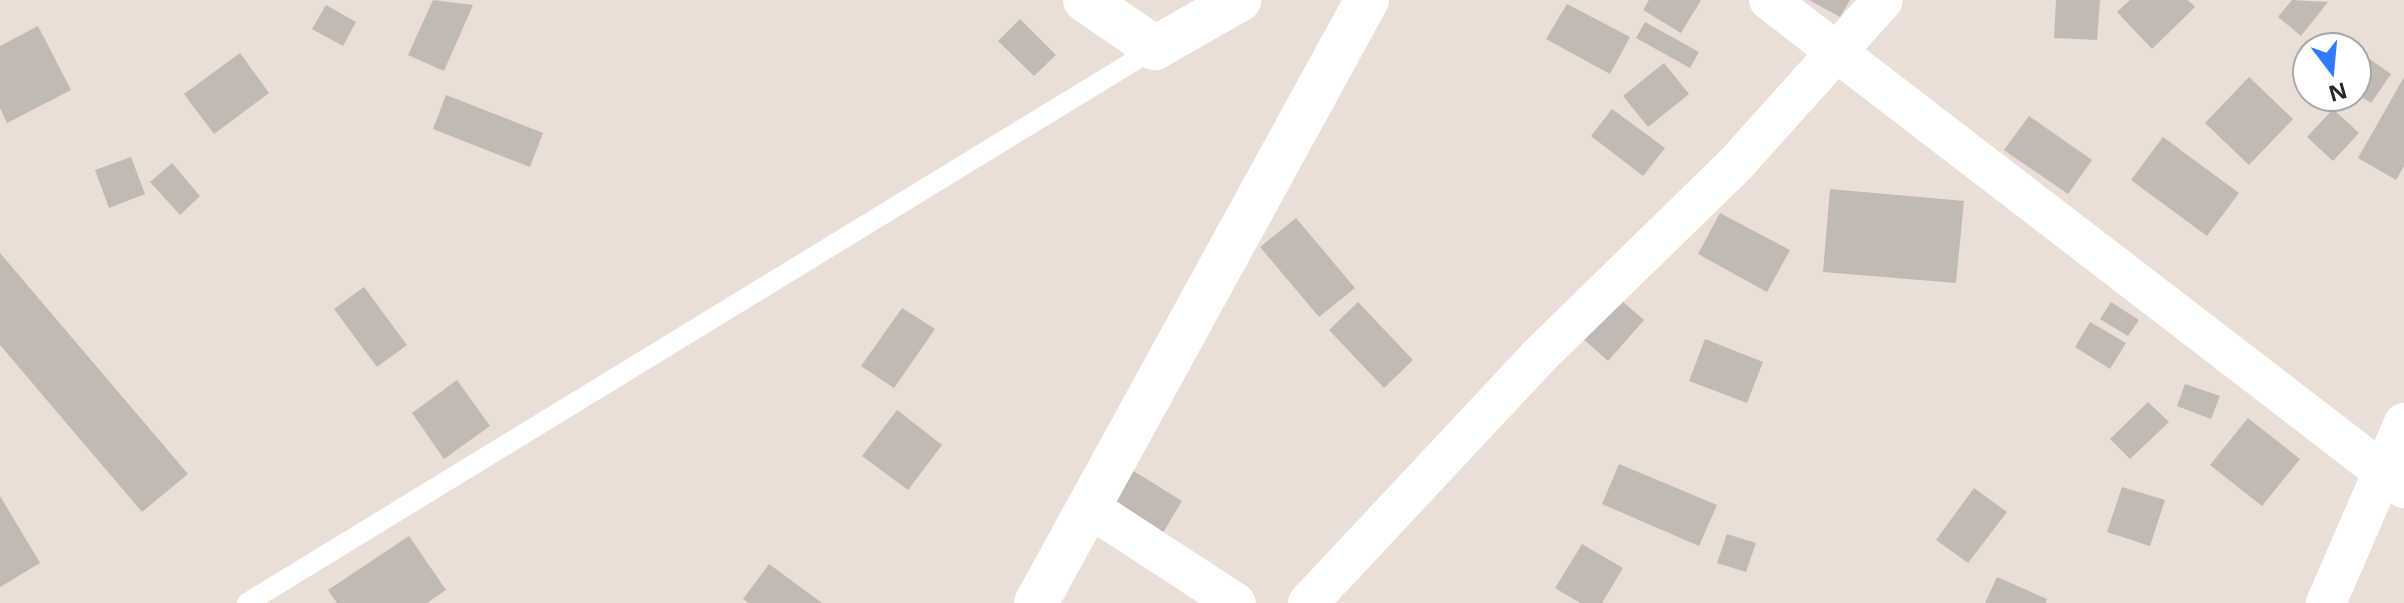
<!DOCTYPE html>
<html>
<head>
<meta charset="utf-8">
<style>
  body { margin:0 }
  #map { position:relative; width:2404px; height:603px; overflow:hidden; background:#ebded6; font-family:"Noto Sans",sans-serif }
  div>[style] { position:absolute }
  .building>* { inset:0; background:#c1bab2 }
  .service>* { height:20px; margin:-10px; padding:0 10px; transform-origin:10px; border-radius:10px; background:#fff }
  .minor>* { height:40px; margin:-20px; padding:0 20px; transform-origin:20px; border-radius:20px; background:#fff }
  .secondary>* { height:44px; margin:-22px; padding:0 22px; transform-origin:22px; border-radius:22px; background:#fff }
  span { translate:-50% -50%; white-space:nowrap; text-align:center; line-height:1.15; -webkit-text-stroke:6px #fff; paint-order:stroke }
  .north { position:absolute; left:2292px; top:32px; width:80px; height:80px; box-sizing:border-box; background:#fff; border:2px solid #a8a8a8; border-radius:50%; rotate:164deg; font-size:22px; font-weight:700; line-height:32px; text-align:center; color:#262626 }
  .north::after { content:''; display:block; margin:auto; width:28px; height:36px; background:#2f7aff; clip-path:polygon(50% 0,100% 100%,50% 72%,0 100%) }
</style>
</head>
<body>
<div id="map">
  <div class="building">
    <div style="clip-path:polygon(433px 0,473px 5px,444px 71px,408px 55px)"></div>
    <div style="clip-path:polygon(1649px 0,1701px 0,1681px 33px,1643px 10px)"></div>
    <div style="clip-path:polygon(1809px 0,1850px 0,1840px 17px)"></div>
    <div style="clip-path:polygon(2056px 0,2100px 0,2097px 40px,2054px 38px)"></div>
    <div style="clip-path:polygon(2130px 0,2188px 0,2195px 7px,2152px 49px,2117px 12px)"></div>
    <div style="clip-path:polygon(2292px 0,2328px 2px,2301px 36px,2278px 17px)"></div>
    <div style="clip-path:polygon(1567px 4px,1630px 37px,1610px 74px,1546px 39px)"></div>
    <div style="clip-path:polygon(326px 5px,356px 22px,343px 46px,312px 29px)"></div>
    <div style="clip-path:polygon(1020px 19px,1056px 55px,1034px 76px,998px 41px)"></div>
    <div style="clip-path:polygon(1645px 22px,1699px 52px,1690px 68px,1636px 38px)"></div>
    <div style="clip-path:polygon(38px 26px,71px 90px,7px 123px,0 108px,0 46px)"></div>
    <div style="clip-path:polygon(240px 53px,269px 93px,214px 134px,184px 94px)"></div>
    <div style="clip-path:polygon(2365px 56px,2391px 74px,2371px 103px,2356px 93px,2356px 69px)"></div>
    <div style="clip-path:polygon(1664px 63px,1689px 94px,1648px 127px,1623px 96px)"></div>
    <div style="clip-path:polygon(2249px 77px,2293px 119px,2249px 165px,2205px 123px)"></div>
    <div style="clip-path:polygon(2404px 77px,2404px 166px,2396px 180px,2358px 158px)"></div>
    <div style="clip-path:polygon(446px 95px,543px 133px,530px 167px,433px 129px)"></div>
    <div style="clip-path:polygon(1612px 109px,1665px 148px,1643px 176px,1591px 136px)"></div>
    <div style="clip-path:polygon(2333px 109px,2359px 133px,2333px 161px,2307px 137px)"></div>
    <div style="clip-path:polygon(2029px 116px,2092px 160px,2068px 194px,2004px 150px)"></div>
    <div style="clip-path:polygon(2163px 137px,2239px 193px,2207px 236px,2131px 180px)"></div>
    <div style="clip-path:polygon(131px 157px,145px 194px,109px 208px,95px 170px)"></div>
    <div style="clip-path:polygon(172px 163px,200px 196px,180px 215px,150px 182px)"></div>
    <div style="clip-path:polygon(1830px 189px,1964px 201px,1956px 283px,1823px 272px)"></div>
    <div style="clip-path:polygon(1720px 213px,1790px 250px,1767px 292px,1698px 254px)"></div>
    <div style="clip-path:polygon(1296px 218px,1355px 288px,1319px 317px,1260px 247px)"></div>
    <div style="clip-path:polygon(0 253px,188px 474px,142px 512px,0 345px)"></div>
    <div style="clip-path:polygon(364px 287px,407px 345px,377px 367px,334px 309px)"></div>
    <div style="clip-path:polygon(1615px 295px,1644px 320px,1608px 361px,1579px 335px)"></div>
    <div style="clip-path:polygon(1358px 302px,1413px 360px,1384px 388px,1329px 330px)"></div>
    <div style="clip-path:polygon(2111px 302px,2139px 320px,2128px 336px,2100px 319px)"></div>
    <div style="clip-path:polygon(902px 308px,935px 329px,894px 388px,861px 366px)"></div>
    <div style="clip-path:polygon(2090px 322px,2126px 343px,2110px 369px,2075px 347px)"></div>
    <div style="clip-path:polygon(1705px 339px,1763px 362px,1747px 403px,1689px 381px)"></div>
    <div style="clip-path:polygon(457px 380px,490px 426px,444px 459px,412px 413px)"></div>
    <div style="clip-path:polygon(2185px 384px,2220px 396px,2211px 419px,2177px 406px)"></div>
    <div style="clip-path:polygon(2148px 402px,2169px 422px,2130px 459px,2110px 439px)"></div>
    <div style="clip-path:polygon(897px 410px,942px 445px,908px 490px,862px 456px)"></div>
    <div style="clip-path:polygon(2248px 418px,2300px 459px,2262px 506px,2210px 465px)"></div>
    <div style="clip-path:polygon(1619px 464px,1717px 505px,1699px 546px,1602px 504px)"></div>
    <div style="clip-path:polygon(1132px 470px,1182px 501px,1161px 536px,1110px 507px)"></div>
    <div style="clip-path:polygon(2122px 487px,2165px 500px,2150px 546px,2107px 532px)"></div>
    <div style="clip-path:polygon(1974px 488px,2007px 512px,1968px 563px,1936px 540px)"></div>
    <div style="clip-path:polygon(0 496px,40px 563px,0 587px)"></div>
    <div style="clip-path:polygon(1727px 534px,1756px 543px,1746px 572px,1717px 563px)"></div>
    <div style="clip-path:polygon(409px 536px,446px 590px,427px 603px,337px 603px,328px 590px)"></div>
    <div style="clip-path:polygon(1582px 544px,1623px 568px,1602px 603px,1580px 603px,1555px 588px)"></div>
    <div style="clip-path:polygon(769px 564px,822px 603px,749px 603px,743px 599px)"></div>
    <div style="clip-path:polygon(1997px 577px,2047px 599px,2046px 603px,1985px 603px)"></div>
  </div>
  <div class="service">
    <div style="left:247px;top:603px;width:1064px;rotate:-31.43deg"></div>
  </div>
  <div class="minor">
    <div style="left:1769px;top:0;width:801px;rotate:37.54deg"></div>
    <div style="left:1090px;top:508px;width:174px;rotate:33.1deg"></div>
    <div style="left:1308px;top:603px;width:337px;rotate:-46.9deg"></div>
    <div style="left:1538px;top:357px;width:274px;rotate:-44.3deg"></div>
    <div style="left:1734px;top:166px;width:223px;rotate:-48.1deg"></div>
    <div style="left:2326px;top:603px;width:196px;rotate:-66.6deg"></div>
  </div>
  <div class="secondary">
    <div style="left:1085px;top:0;width:85px;rotate:34.4deg"></div>
    <div style="left:1155px;top:48px;width:97px;rotate:-29.7deg"></div>
    <div style="left:1036px;top:603px;width:688px;rotate:-61.24deg"></div>
  </div>
  <div class="north">N</div>
</div>
</body>
</html>
